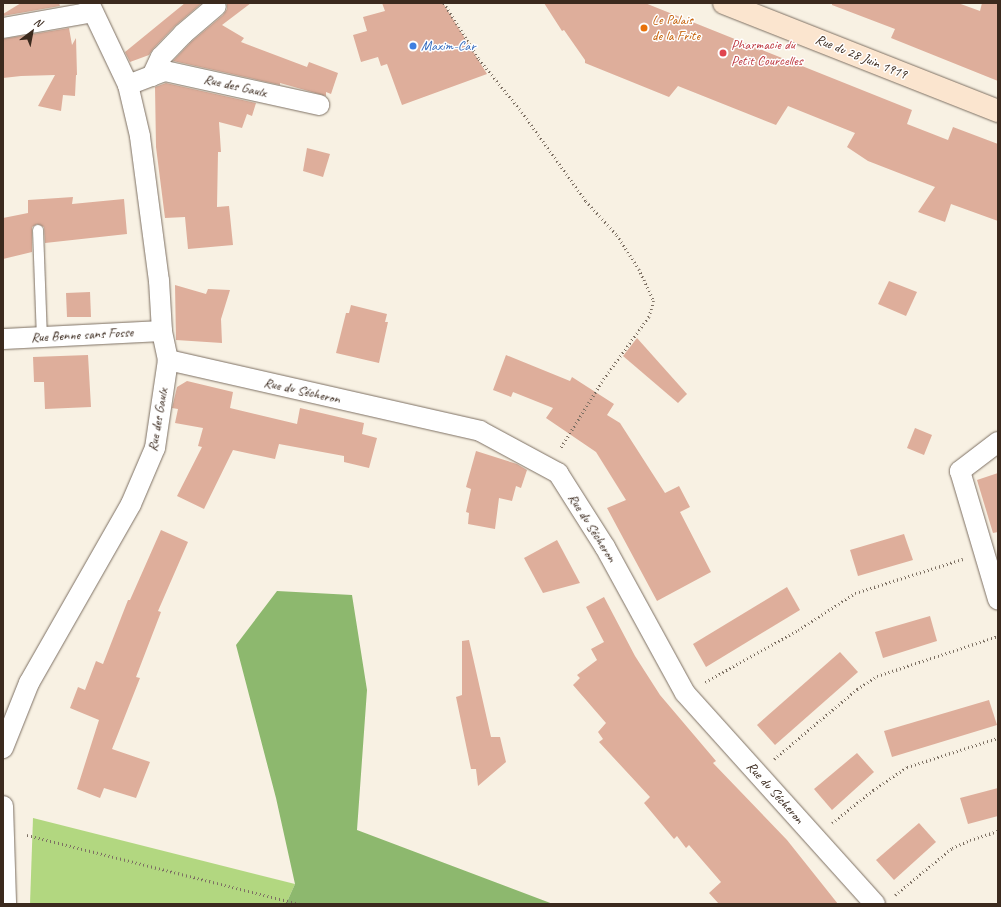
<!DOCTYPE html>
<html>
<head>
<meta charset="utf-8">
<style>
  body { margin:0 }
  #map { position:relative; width:1001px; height:907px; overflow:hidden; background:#f8f1e3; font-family:Caveat,sans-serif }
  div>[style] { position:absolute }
  .green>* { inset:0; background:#b2d780 }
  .forest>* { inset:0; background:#8db86e }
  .building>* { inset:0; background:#deae9b }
  .path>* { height:2.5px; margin-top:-1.25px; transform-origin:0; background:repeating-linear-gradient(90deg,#7d7063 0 1px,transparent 0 4px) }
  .roads { filter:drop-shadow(0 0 1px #7d7063) drop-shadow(0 0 1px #7d7063) }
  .service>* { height:10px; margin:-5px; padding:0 5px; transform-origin:5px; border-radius:5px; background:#fff }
  .minor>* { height:20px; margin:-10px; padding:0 10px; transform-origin:10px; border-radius:10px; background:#fff }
  .secondary>* { height:22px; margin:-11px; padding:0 11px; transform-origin:11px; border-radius:11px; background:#fbe5cf }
  .dots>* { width:11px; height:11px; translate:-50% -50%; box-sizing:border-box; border:2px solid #fff; border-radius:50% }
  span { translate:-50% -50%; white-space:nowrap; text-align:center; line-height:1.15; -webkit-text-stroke:3px #fff; paint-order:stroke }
  .food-label { font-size:14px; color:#c56008 }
  .left { translate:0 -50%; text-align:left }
  .health-label { font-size:14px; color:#be3a42 }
  .shop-label { font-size:14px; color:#366cbe }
  .street-label { font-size:14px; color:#3b2a1e }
  .frame { position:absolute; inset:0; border:4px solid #3b2a1e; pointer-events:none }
  .north { position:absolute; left:12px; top:12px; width:40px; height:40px; -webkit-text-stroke:3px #fff; paint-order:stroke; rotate:32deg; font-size:11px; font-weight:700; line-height:16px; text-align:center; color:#3b2a1e }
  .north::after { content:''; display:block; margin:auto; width:14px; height:18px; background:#3b2a1e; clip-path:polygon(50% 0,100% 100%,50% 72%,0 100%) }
</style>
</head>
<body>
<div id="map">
  <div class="green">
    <div style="clip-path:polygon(33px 818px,295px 884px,286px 904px,30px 904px)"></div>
  </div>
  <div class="forest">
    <div style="clip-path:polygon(277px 591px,352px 595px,367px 690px,357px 830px,553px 904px,286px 904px,295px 884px,276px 798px,236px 645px)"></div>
  </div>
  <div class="building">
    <div style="clip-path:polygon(21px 3px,59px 3px,60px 6px,3px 16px,3px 14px)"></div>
    <div style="clip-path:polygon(185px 3px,202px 3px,175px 26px,153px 49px,149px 55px,130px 62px,125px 52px)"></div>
    <div style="clip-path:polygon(227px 3px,251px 3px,222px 25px,244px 38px,241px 42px,307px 67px,309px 62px,338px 73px,331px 94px,326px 92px,326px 96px,280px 83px,280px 85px,173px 61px,191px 42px,223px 15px,227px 9px)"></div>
    <div style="clip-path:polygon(382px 3px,443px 3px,487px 74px,402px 105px,387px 64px,381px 66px,378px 57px,361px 62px,353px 35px,367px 31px,363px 17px,385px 11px)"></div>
    <div style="clip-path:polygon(544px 3px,645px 3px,912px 110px,907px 124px,948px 140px,953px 127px,998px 144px,998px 221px,951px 204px,945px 222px,918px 212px,935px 187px,868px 161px,847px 147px,855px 133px,788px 106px,776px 125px,678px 86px,669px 97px,585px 63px,585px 60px,564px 30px,562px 31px)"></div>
    <div style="clip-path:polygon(832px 3px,958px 3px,980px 11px,982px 3px,998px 3px,998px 81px,891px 38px,895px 29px,832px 5px)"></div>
    <div style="clip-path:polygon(69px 28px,72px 45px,76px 38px,77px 75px,76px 75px,75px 96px,63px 95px,61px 111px,38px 106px,55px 75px,21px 76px,3px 78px,3px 39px)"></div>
    <div style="clip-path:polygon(166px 83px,256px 103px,252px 116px,247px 114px,242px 128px,219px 122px,221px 152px,218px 152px,217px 207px,229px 206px,233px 245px,188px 249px,185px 217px,165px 218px,156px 147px,155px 87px)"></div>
    <div style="clip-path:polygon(307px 148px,330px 154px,323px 177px,303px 171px)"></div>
    <div style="clip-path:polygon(73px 197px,72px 204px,124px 199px,127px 234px,45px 243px,44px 227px,37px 224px,32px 227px,32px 252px,3px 259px,3px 218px,28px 213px,28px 200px)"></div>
    <div style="clip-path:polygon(889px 281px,917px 292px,906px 316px,878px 304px)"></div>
    <div style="clip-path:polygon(175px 285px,206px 294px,208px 289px,230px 290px,221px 319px,222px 343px,176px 340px)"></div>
    <div style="clip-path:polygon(90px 292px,91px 317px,67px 317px,66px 293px)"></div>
    <div style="clip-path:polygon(351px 305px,387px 314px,385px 322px,388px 322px,379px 363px,336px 353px,346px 313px,349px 313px)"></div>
    <div style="clip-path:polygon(637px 338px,687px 394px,678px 403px,623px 356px)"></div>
    <div style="clip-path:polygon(88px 355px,91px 407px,45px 409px,44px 382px,34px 382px,33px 357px)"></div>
    <div style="clip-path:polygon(506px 355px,570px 381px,572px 377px,614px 404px,607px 415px,620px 423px,665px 493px,679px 486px,690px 507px,680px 512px,711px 572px,657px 601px,607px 508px,626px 500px,596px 452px,546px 418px,553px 408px,513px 392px,511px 397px,493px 390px)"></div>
    <div style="clip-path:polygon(187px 381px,233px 392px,230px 408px,297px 424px,300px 408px,364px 423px,362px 434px,377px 438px,369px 468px,344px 462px,344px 456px,279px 444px,275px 459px,233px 450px,204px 509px,177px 496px,202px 447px,198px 446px,203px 428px,175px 423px,178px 409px,172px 408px,177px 387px)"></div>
    <div style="clip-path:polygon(915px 428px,932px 435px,924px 455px,907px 448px)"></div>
    <div style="clip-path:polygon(476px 451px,517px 464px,527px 470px,521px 488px,516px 486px,512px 501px,499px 498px,495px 529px,468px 524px,469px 513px,466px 512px,471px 489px,466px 487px)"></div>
    <div style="clip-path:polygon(998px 473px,998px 532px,993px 533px,977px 480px)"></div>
    <div style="clip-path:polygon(161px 530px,188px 542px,158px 611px,161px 612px,136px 677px,140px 678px,112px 749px,150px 762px,136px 798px,104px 788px,100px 798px,77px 789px,99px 720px,70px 708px,78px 687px,85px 690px,96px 661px,103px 664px,128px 600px,130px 600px)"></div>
    <div style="clip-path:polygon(904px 534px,913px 560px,858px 576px,850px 550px)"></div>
    <div style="clip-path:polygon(557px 540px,580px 583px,543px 593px,524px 558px)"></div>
    <div style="clip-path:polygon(787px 587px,800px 610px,706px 667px,693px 644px)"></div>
    <div style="clip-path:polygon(604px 597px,635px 656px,660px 695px,716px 761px,713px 763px,787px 840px,838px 904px,719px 904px,709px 893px,721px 882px,689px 845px,686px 848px,677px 836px,674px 839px,644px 803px,650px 797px,599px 742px,603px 739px,598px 732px,606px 723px,573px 685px,580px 678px,577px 675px,597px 660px,591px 649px,604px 642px,586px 607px)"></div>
    <div style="clip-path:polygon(930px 616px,937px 641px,883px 658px,875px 632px)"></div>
    <div style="clip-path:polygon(469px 640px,491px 737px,500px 737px,506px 762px,478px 786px,476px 769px,471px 769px,456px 697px,462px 695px,462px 641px)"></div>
    <div style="clip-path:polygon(840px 652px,858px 672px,775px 745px,757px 725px)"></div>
    <div style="clip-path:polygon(989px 700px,997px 725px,892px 757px,884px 731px)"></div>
    <div style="clip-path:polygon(857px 753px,874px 772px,832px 810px,814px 789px)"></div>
    <div style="clip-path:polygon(998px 788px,998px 816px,968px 824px,960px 798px)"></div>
    <div style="clip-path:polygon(919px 823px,936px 842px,894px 880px,876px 860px)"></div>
  </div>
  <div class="path">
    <div style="left:444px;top:3px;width:66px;rotate:58deg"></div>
    <div style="left:479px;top:59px;width:68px;rotate:50.9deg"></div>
    <div style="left:522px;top:112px;width:110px;rotate:54.3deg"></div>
    <div style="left:586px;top:201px;width:46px;rotate:47.6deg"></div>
    <div style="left:617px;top:235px;width:40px;rotate:57.1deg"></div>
    <div style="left:639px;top:269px;width:35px;rotate:65deg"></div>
    <div style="left:654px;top:301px;width:17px;rotate:107deg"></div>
    <div style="left:649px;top:317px;width:80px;rotate:125.9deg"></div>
    <div style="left:602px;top:382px;width:78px;rotate:121.8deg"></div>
    <div style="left:705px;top:682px;width:107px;rotate:-29.2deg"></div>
    <div style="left:798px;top:630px;width:68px;rotate:-33deg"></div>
    <div style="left:855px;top:593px;width:113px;rotate:-17.5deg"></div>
    <div style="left:774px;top:759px;width:109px;rotate:-40.1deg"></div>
    <div style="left:857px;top:689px;width:24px;rotate:-33deg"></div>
    <div style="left:877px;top:676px;width:127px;rotate:-18.3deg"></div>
    <div style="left:832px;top:823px;width:53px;rotate:-38.8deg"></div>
    <div style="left:873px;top:790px;width:41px;rotate:-34.1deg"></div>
    <div style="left:907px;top:767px;width:96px;rotate:-17.7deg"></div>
    <div style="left:27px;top:835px;width:281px;rotate:14.2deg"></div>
    <div style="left:895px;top:895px;width:74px;rotate:-39.5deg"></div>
    <div style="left:952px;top:848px;width:20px;rotate:-24deg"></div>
    <div style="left:970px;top:840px;width:29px;rotate:-18deg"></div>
  </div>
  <div class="roads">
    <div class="service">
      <div style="left:38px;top:230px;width:107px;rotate:87.9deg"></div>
    </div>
    <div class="minor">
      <div style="left:3px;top:28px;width:91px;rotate:-10.1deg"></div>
      <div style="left:152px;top:76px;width:21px;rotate:-65deg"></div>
      <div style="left:161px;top:57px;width:32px;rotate:-46deg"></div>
      <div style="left:183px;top:34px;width:43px;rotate:-40.3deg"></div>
      <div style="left:128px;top:85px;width:40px;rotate:-21deg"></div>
      <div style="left:165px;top:71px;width:158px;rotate:12.4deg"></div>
      <div style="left:3px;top:339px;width:159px;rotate:-2.9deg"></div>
      <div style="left:168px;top:360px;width:320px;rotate:12.8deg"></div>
      <div style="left:480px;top:431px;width:89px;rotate:28.3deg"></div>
      <div style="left:558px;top:473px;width:88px;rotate:57.6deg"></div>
      <div style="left:605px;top:547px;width:166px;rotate:61.3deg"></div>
      <div style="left:685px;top:693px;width:284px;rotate:48deg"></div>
      <div style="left:998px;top:442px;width:48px;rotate:142.7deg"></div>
      <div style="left:960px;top:471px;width:134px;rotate:73.5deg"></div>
      <div style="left:3px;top:748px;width:70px;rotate:-68.2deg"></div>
      <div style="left:29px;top:683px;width:206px;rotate:-60.3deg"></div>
      <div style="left:131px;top:504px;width:61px;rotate:-66.8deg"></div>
      <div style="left:155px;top:448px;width:89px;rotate:-81.6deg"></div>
      <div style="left:168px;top:360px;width:30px;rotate:-102deg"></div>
      <div style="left:162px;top:331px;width:50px;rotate:-93.4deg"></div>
      <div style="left:159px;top:281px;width:146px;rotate:-97.5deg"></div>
      <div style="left:140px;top:136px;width:52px;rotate:-103.2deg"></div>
      <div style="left:128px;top:85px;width:91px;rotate:-115.4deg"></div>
      <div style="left:3px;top:806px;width:98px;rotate:88.2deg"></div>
    </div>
    <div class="secondary">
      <div style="left:724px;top:3px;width:295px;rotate:21.5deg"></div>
    </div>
  </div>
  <div class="dots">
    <div style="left:644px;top:28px;background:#e8710a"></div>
    <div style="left:413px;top:46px;background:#3f7fe0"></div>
    <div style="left:723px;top:53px;background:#e0444e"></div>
  </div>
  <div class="food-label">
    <span class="left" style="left:652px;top:28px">Le Palais<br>de la Frite</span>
  </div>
  <div class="health-label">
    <span class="left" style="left:731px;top:53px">Pharmacie du<br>Petit Courcelles</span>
  </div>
  <div class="shop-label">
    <span class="left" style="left:421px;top:46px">Maxim-Car</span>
  </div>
  <div class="street-label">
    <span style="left:861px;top:57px;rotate:22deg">Rue du 28 Juin 1919</span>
    <span style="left:235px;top:86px;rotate:13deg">Rue des Gaulx</span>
    <span style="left:82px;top:335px;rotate:-3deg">Rue Benne sans Fosse</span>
    <span style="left:302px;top:391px;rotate:13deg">Rue du Sécheron</span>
    <span style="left:158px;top:420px;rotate:-80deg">Rue des Gaulx</span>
    <span style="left:592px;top:528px;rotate:58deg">Rue du Sécheron</span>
    <span style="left:775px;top:793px;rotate:48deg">Rue du Sécheron</span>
  </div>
  <div class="frame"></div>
  <div class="north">N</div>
</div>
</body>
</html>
